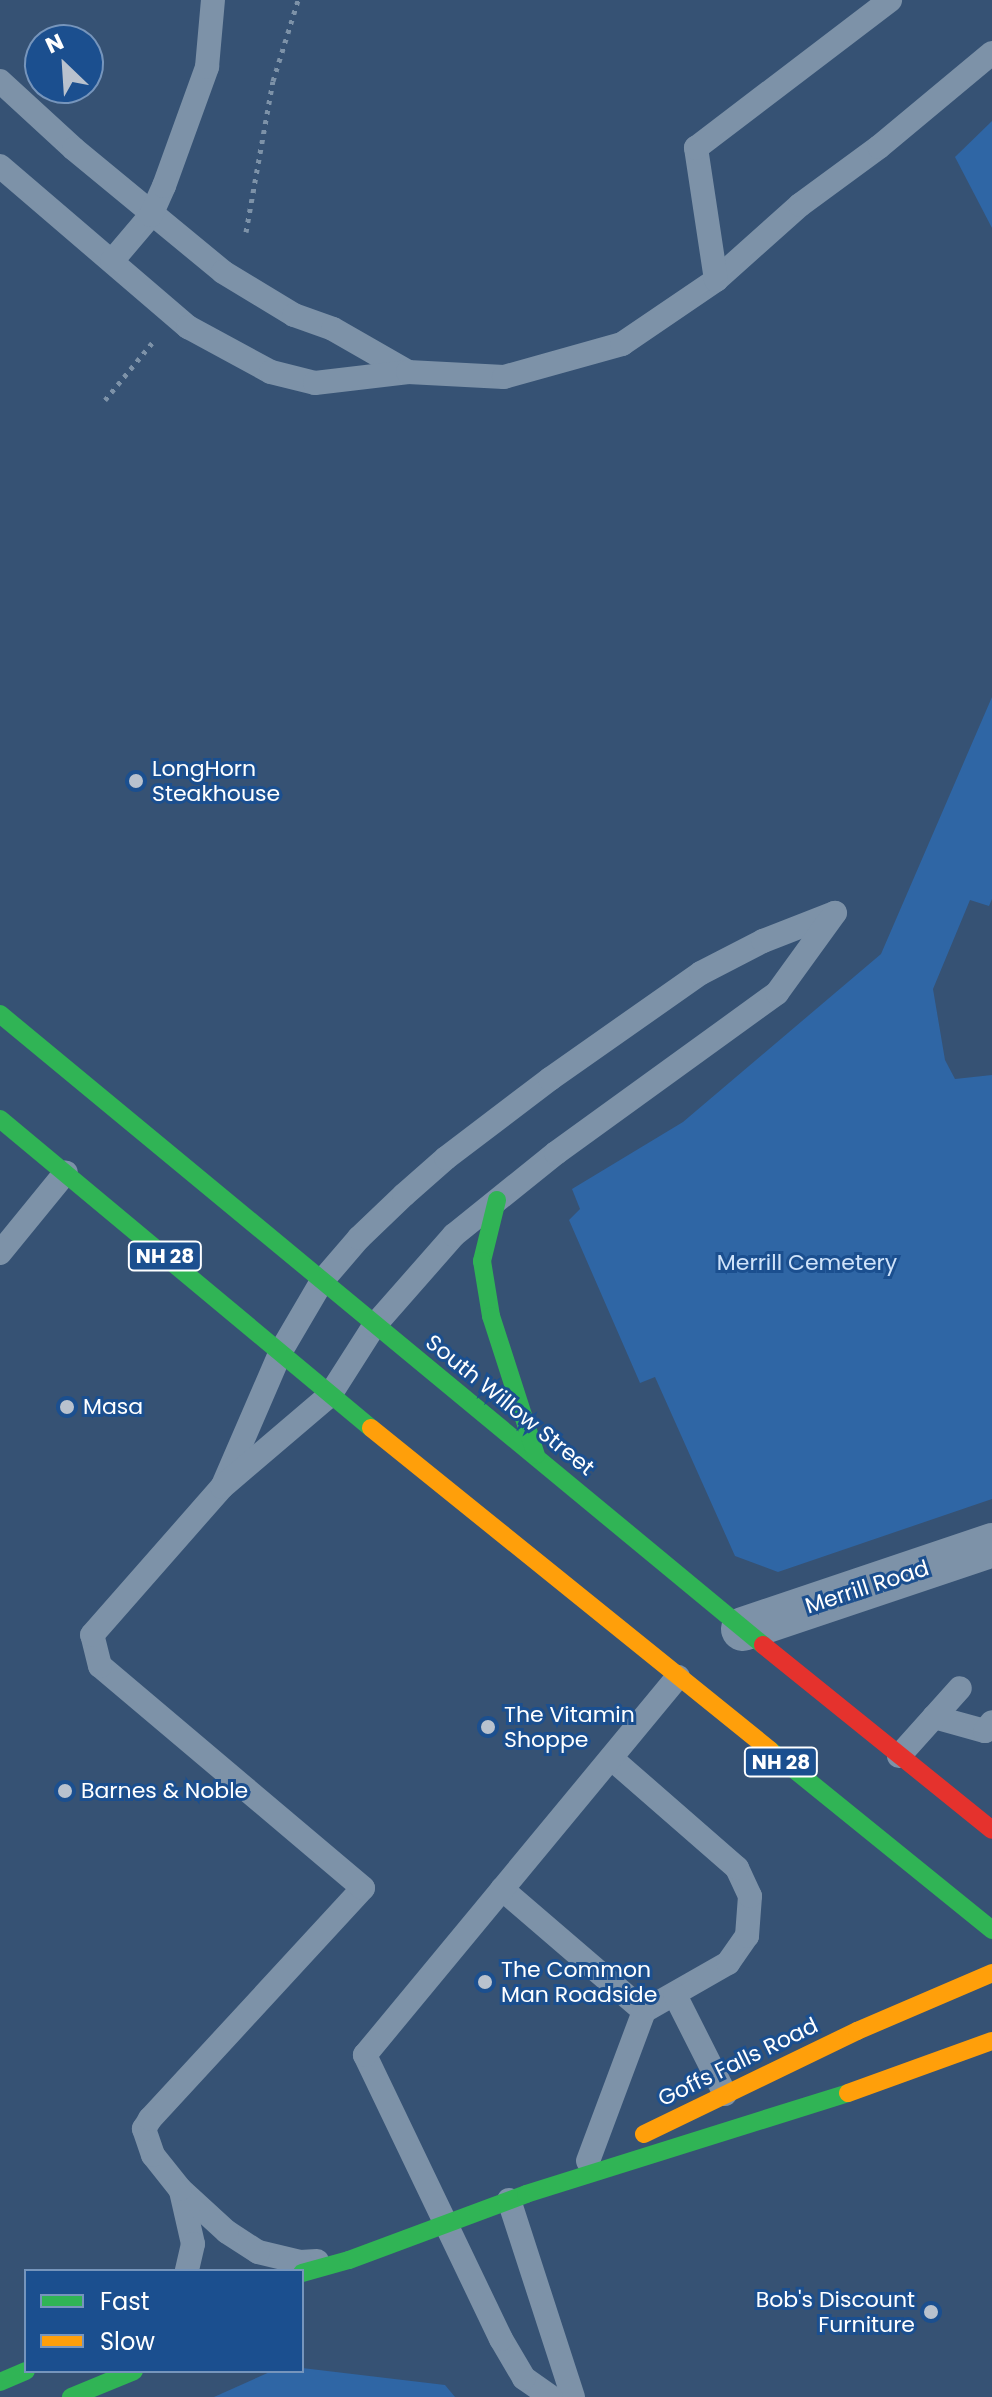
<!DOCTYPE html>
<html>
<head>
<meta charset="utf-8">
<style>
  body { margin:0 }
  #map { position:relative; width:992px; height:2397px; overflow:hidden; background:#365274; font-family:Poppins,sans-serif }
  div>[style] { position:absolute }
  .green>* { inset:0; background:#2f66a5 }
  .path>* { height:5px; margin-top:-2.5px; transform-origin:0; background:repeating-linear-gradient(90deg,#7d92a8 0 4px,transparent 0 10px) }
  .lane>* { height:24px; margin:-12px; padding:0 12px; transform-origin:12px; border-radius:12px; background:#7d92a8 }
  .street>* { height:44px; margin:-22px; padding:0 22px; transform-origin:22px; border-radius:22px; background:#7d92a8 }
  .fast>* { height:18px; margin:-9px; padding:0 9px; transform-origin:9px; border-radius:9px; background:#30b455 }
  .slow>* { height:18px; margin:-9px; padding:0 9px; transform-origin:9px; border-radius:9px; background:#ff9f0a }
  .jam>* { height:18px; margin:-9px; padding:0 9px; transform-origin:9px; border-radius:9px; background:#e5322d }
  .dots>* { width:22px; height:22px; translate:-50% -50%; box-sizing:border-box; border:4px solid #1b4f8f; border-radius:50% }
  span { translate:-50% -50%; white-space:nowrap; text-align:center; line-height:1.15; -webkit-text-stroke:6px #1b4f8f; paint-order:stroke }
  .shield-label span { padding:2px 6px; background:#1b4f8f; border:2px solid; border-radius:6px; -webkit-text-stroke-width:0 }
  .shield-label { font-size:20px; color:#fff; font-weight:700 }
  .poi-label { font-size:22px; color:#fff }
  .left { translate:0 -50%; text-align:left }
  .right { translate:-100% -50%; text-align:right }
  .park-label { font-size:22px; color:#cfe3fa }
  .street-label { font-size:22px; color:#fff }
  .legend { position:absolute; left:24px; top:2269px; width:280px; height:104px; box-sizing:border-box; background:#1b4f8f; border:2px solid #7695bc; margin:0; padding:10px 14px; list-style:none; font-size:24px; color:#fff }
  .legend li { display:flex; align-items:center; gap:16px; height:40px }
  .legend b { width:40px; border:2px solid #7695bc }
  .north { position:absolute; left:24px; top:24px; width:80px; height:80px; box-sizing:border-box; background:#1b4f8f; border:2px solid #7695bc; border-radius:50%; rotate:335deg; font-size:22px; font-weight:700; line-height:32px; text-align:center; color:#fff }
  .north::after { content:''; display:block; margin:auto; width:28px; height:36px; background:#b9c2ce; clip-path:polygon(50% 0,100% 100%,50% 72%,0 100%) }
</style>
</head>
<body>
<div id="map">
  <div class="green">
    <div style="clip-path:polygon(992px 121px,992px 228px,955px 157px)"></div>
    <div style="clip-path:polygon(992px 697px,992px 899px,989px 906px,970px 900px,933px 989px,945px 1060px,955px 1079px,992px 1075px,992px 1499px,778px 1572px,735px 1556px,655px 1377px,640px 1383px,569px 1220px,580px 1209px,572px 1189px,683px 1122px,881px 954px)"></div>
    <div style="clip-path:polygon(302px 2368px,445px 2385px,455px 2397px,214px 2397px,272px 2371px)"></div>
  </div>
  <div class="path">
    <div style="left:246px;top:232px;width:153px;rotate:-79.9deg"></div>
    <div style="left:273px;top:81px;width:85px;rotate:-72.8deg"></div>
    <div style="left:105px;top:400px;width:74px;rotate:-50.5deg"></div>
  </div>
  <div class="lane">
    <div style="left:0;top:81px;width:100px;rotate:42.6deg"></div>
    <div style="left:74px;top:149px;width:193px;rotate:39.5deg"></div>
    <div style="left:223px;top:272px;width:83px;rotate:31.2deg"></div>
    <div style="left:294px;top:315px;width:41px;rotate:19.7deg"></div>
    <div style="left:333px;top:329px;width:86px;rotate:29.8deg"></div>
    <div style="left:0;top:166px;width:248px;rotate:40.6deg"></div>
    <div style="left:188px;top:327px;width:94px;rotate:28.5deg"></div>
    <div style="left:271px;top:372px;width:45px;rotate:14deg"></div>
    <div style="left:315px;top:383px;width:94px;rotate:-6.7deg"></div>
    <div style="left:408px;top:372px;width:96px;rotate:3deg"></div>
    <div style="left:504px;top:377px;width:123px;rotate:-15.6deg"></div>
    <div style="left:622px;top:344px;width:114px;rotate:-34.2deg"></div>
    <div style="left:716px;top:280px;width:113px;rotate:-41.8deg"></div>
    <div style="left:800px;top:205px;width:98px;rotate:-36.3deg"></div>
    <div style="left:879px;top:147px;width:147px;rotate:-39.8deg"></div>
    <div style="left:112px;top:261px;width:60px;rotate:-49.7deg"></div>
    <div style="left:151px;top:215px;width:32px;rotate:-66deg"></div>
    <div style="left:164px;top:186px;width:127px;rotate:-70.1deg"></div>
    <div style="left:207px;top:67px;width:67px;rotate:-84.9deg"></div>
    <div style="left:716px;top:280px;width:134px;rotate:-98.6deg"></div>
    <div style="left:696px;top:148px;width:244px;rotate:-37.3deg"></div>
    <div style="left:0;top:1253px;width:104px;rotate:-50.8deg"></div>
    <div style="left:224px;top:1483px;width:144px;rotate:-66.6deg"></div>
    <div style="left:281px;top:1351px;width:81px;rotate:-59.6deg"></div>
    <div style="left:322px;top:1281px;width:57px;rotate:-49.3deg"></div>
    <div style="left:359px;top:1238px;width:62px;rotate:-43.7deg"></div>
    <div style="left:404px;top:1195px;width:56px;rotate:-41.4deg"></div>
    <div style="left:446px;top:1158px;width:131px;rotate:-37.2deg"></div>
    <div style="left:550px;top:1079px;width:184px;rotate:-35.1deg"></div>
    <div style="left:701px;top:973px;width:70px;rotate:-27.3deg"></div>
    <div style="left:763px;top:941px;width:77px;rotate:-21.3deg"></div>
    <div style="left:934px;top:1717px;width:53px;rotate:15.4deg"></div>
    <div style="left:985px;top:1731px;width:11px;rotate:-52deg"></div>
    <div style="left:899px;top:1756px;width:91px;rotate:-48.1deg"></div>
    <div style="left:502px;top:1889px;width:187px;rotate:40.7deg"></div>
    <div style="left:644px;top:2011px;width:97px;rotate:-29.7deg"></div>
    <div style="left:728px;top:1963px;width:33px;rotate:-55deg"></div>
    <div style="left:747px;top:1936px;width:40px;rotate:-85.7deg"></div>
    <div style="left:750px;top:1896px;width:31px;rotate:-115deg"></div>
    <div style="left:737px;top:1868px;width:167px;rotate:-138.9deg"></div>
    <div style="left:675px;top:1995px;width:111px;rotate:63.2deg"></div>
    <div style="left:588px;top:2161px;width:160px;rotate:-69.5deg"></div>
    <div style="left:181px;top:2191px;width:54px;rotate:77.2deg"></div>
    <div style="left:193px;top:2244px;width:28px;rotate:103deg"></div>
    <div style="left:509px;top:2200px;width:207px;rotate:72deg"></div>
    <div style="left:317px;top:2261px;width:17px;rotate:177deg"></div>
    <div style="left:300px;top:2262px;width:43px;rotate:-166.6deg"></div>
    <div style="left:258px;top:2252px;width:37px;rotate:-147deg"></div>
    <div style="left:227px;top:2232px;width:64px;rotate:-137.5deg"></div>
    <div style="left:180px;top:2189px;width:43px;rotate:-128.5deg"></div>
    <div style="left:153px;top:2155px;width:28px;rotate:-109deg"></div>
    <div style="left:144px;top:2129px;width:12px;rotate:-59deg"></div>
    <div style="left:150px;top:2119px;width:314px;rotate:-47.3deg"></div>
    <div style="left:363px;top:1888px;width:344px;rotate:-139.8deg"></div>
    <div style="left:100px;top:1666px;width:32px;rotate:-104deg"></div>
    <div style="left:92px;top:1635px;width:197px;rotate:-48.7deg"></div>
    <div style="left:222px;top:1487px;width:142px;rotate:-40.4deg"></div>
    <div style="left:330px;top:1395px;width:82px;rotate:-57.5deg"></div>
    <div style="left:374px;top:1326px;width:121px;rotate:-48.7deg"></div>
    <div style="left:454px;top:1235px;width:131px;rotate:-38.8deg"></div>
    <div style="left:556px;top:1153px;width:273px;rotate:-35.9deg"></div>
    <div style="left:777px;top:993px;width:99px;rotate:-54.1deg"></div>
    <div style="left:551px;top:2397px;width:33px;rotate:-145deg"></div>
    <div style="left:524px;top:2378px;width:45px;rotate:-120.5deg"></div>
    <div style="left:501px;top:2339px;width:315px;rotate:-115.6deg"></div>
    <div style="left:365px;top:2055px;width:491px;rotate:-50.4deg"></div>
  </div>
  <div class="street">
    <div style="left:743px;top:1629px;width:263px;rotate:-18.6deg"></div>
  </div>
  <div class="fast">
    <div style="left:0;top:1014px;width:990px;rotate:39.59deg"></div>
    <div style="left:0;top:1119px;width:483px;rotate:39.8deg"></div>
    <div style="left:497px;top:1200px;width:63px;rotate:103.8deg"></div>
    <div style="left:482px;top:1261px;width:56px;rotate:80.7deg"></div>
    <div style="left:491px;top:1316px;width:146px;rotate:72.1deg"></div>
    <div style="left:770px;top:1750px;width:286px;rotate:39deg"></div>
    <div style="left:302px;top:2273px;width:49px;rotate:-15.5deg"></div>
    <div style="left:349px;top:2260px;width:189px;rotate:-20.4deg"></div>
    <div style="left:526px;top:2194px;width:337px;rotate:-17.4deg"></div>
    <div style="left:0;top:2382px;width:28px;rotate:-23deg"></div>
    <div style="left:71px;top:2397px;width:68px;rotate:-22.4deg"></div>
  </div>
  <div class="slow">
    <div style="left:371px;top:1428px;width:513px;rotate:38.9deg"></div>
    <div style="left:848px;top:2093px;width:153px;rotate:-19.9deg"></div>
    <div style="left:644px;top:2134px;width:237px;rotate:-25.8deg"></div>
    <div style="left:857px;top:2031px;width:147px;rotate:-23.2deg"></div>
  </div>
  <div class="jam">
    <div style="left:763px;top:1645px;width:294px;rotate:38.9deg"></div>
  </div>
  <div class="dots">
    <div style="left:136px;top:781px;background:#b9c2ce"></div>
    <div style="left:67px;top:1407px;background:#b9c2ce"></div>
    <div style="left:488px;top:1727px;background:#b9c2ce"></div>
    <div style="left:65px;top:1791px;background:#b9c2ce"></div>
    <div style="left:485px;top:1982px;background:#b9c2ce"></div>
    <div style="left:931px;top:2312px;background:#b9c2ce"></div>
  </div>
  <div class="shield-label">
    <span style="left:165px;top:1256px">NH 28</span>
    <span style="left:781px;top:1762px">NH 28</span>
  </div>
  <div class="poi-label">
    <span class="left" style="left:152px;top:781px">LongHorn<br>Steakhouse</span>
    <span class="left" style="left:83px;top:1407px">Masa</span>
    <span class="left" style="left:504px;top:1727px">The Vitamin<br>Shoppe</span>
    <span class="left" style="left:81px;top:1791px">Barnes &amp; Noble</span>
    <span class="left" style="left:501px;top:1982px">The Common<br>Man Roadside</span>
    <span class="right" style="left:915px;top:2312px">Bob's Discount<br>Furniture</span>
  </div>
  <div class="park-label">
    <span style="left:807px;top:1263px">Merrill Cemetery</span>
  </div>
  <div class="street-label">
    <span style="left:510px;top:1405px;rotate:39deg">South Willow Street</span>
    <span style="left:867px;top:1587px;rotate:-18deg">Merrill Road</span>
    <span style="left:738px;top:2062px;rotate:-26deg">Goffs Falls Road</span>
  </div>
  <ul class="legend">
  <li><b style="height:10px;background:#30b455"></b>Fast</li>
  <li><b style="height:10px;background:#ff9f0a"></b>Slow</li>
  </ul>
  <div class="north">N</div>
</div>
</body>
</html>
